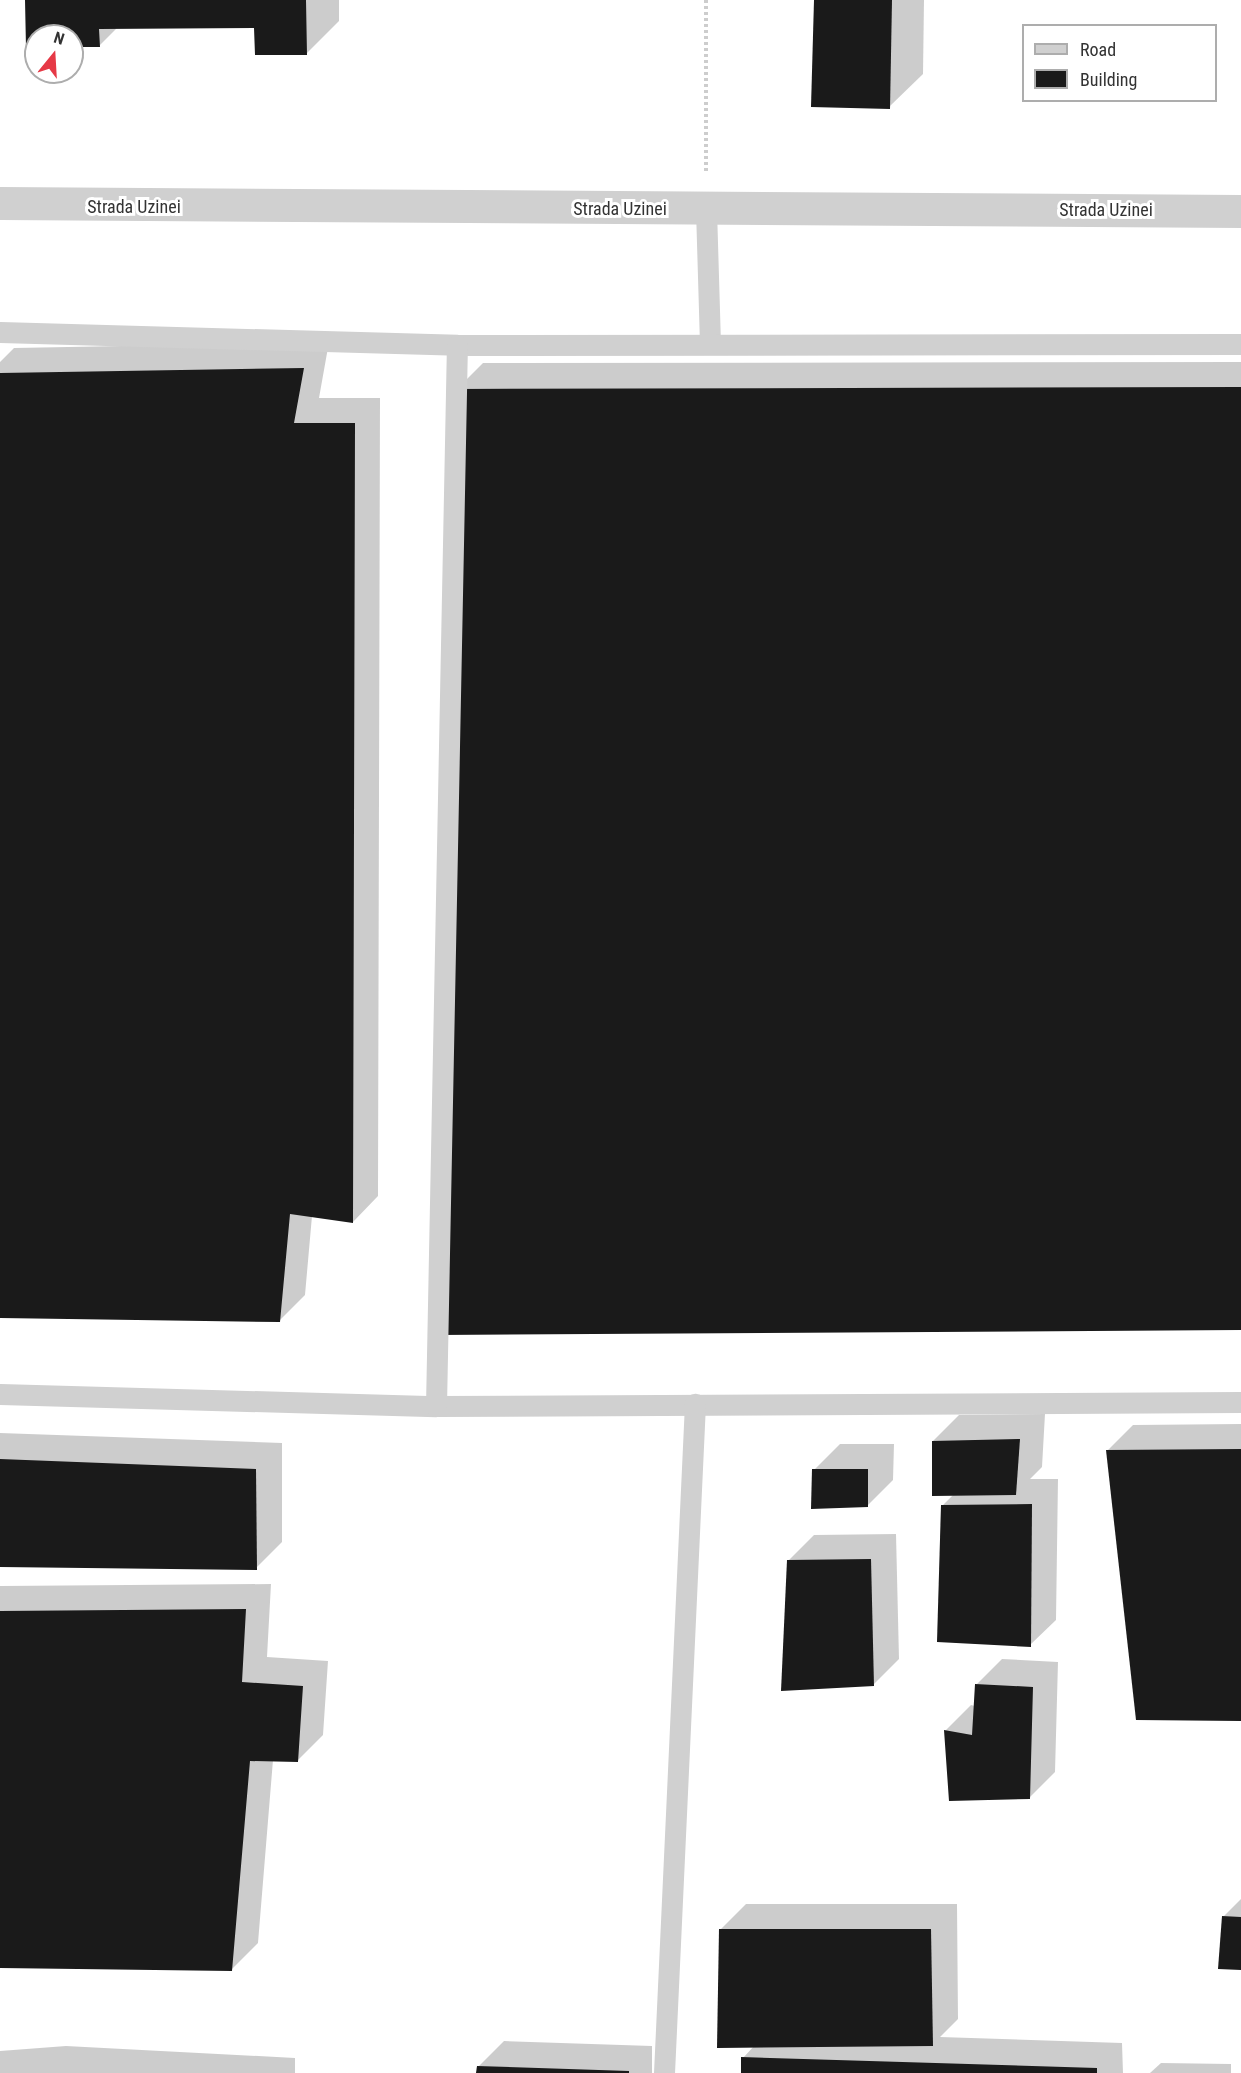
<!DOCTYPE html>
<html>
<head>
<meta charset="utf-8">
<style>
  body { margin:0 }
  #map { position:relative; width:1241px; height:2073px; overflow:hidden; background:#fff; font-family:"Roboto Condensed",sans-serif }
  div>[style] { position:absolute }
  .shadow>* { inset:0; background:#0003 }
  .building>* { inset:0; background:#1a1a1a }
  .path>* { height:4px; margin-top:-2px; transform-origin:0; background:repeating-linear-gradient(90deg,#cdcdcd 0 3px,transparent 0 6px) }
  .lane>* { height:21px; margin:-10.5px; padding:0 10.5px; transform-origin:10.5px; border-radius:10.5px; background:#d0d0d0 }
  .street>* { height:33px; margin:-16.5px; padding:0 16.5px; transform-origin:16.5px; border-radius:16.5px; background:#d0d0d0 }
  span { translate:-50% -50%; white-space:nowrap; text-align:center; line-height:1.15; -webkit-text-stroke:6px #fff; paint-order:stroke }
  .street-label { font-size:18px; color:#333 }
  .legend { position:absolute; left:1022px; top:24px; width:195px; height:78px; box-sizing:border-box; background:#fff; border:2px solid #adadad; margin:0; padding:8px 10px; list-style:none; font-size:18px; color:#333 }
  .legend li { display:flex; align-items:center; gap:12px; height:30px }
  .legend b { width:30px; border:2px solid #adadad }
  .north { position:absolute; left:24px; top:24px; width:60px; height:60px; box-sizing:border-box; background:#fff; border:2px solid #adadad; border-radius:50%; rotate:18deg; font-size:16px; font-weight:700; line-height:24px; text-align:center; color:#333 }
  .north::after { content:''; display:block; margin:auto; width:21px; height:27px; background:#e63946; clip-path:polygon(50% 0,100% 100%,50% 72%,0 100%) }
</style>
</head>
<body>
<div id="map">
  <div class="shadow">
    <div style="clip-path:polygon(27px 0,339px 0,339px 21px,306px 54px,255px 27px,118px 27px,99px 46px,72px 46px,72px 36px,36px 36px,36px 46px)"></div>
    <div style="clip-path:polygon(815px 0,924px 0,923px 74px,889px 107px)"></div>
    <div style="clip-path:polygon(329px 342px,319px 398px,380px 398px,378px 1196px,353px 1222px,312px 1216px,305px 1295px,279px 1321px,0 1316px,0 362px,14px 348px)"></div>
    <div style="clip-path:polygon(1241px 362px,1241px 1328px,457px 389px,483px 363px)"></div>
    <div style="clip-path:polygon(1045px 1414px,1042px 1467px,1030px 1479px,1058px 1479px,1056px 1620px,1030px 1645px,943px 1505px,954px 1494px,933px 1441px,959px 1415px)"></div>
    <div style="clip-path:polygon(1241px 1424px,1241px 1719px,1108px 1450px,1133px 1425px)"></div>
    <div style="clip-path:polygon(0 1433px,282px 1443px,282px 1542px,256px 1568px,0 1566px)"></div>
    <div style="clip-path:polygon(840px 1444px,894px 1444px,893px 1480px,867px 1506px,814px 1470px)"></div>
    <div style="clip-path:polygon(896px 1534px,899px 1659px,873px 1685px,788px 1561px,814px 1535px)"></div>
    <div style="clip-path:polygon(271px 1584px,267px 1657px,328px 1661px,323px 1735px,297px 1761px,273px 1760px,258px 1943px,232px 1969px,0 1967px,0 1586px)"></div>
    <div style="clip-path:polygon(1002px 1659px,1058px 1662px,1055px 1772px,1029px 1798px,945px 1731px,971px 1705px,975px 1706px,976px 1685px)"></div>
    <div style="clip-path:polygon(1241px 1899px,1241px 1968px,1223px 1917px)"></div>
    <div style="clip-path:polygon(746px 1904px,957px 1904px,958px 2019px,940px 2037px,1122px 2043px,1123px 2073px,742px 2073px,743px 2058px,754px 2046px,721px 1929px)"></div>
    <div style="clip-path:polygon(504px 2041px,652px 2046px,652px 2073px,478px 2073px,478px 2067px)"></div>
    <div style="clip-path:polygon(66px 2046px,295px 2058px,295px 2073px,0 2073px,0 2051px)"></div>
    <div style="clip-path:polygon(1161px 2063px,1231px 2064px,1231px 2073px,1150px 2073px)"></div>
  </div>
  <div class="building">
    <div style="clip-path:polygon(25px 0,306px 0,307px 55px,255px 55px,254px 28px,99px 29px,100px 47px,72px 47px,72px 36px,36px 36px,36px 48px,26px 48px)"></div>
    <div style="clip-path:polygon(814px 0,892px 0,890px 109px,811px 107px)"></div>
    <div style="clip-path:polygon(304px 368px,294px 423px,355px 423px,353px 1223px,290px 1214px,280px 1322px,0 1318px,0 373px)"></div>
    <div style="clip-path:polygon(1241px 387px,1241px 1330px,437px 1335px,456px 389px)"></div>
    <div style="clip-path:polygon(1020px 1439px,1016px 1495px,932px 1496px,932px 1441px)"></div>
    <div style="clip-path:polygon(1241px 1449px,1241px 1721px,1136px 1720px,1106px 1450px)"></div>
    <div style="clip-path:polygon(0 1459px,256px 1469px,257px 1570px,0 1567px)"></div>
    <div style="clip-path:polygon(812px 1469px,868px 1469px,868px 1507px,811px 1509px)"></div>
    <div style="clip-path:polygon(1032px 1504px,1031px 1647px,937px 1642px,941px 1505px)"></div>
    <div style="clip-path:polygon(871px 1559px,874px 1686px,781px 1691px,787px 1560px)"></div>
    <div style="clip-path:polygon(246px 1609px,242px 1682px,303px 1686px,298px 1762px,250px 1761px,232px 1971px,0 1968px,0 1611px)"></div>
    <div style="clip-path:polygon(975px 1684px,1033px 1687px,1030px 1799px,949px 1801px,944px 1730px,972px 1735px)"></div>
    <div style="clip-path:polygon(1222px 1916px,1241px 1917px,1241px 1970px,1218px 1969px)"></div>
    <div style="clip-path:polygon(719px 1929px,931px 1929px,933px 2046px,717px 2048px)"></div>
    <div style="clip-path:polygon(741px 2057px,1097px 2068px,1097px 2073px,741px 2073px)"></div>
    <div style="clip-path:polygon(477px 2066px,629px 2071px,629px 2073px,476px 2073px)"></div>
  </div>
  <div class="path">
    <div style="left:706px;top:0;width:173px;rotate:90deg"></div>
  </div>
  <div class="lane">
    <div style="left:706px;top:209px;width:133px;rotate:88.3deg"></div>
    <div style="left:0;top:332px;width:457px;rotate:1.6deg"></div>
    <div style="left:457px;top:345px;width:784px;rotate:-0.07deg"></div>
    <div style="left:0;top:1394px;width:436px;rotate:1.6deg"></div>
    <div style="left:436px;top:1406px;width:805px;rotate:-0.28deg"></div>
    <div style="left:436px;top:1406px;width:1061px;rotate:-88.87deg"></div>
    <div style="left:664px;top:2073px;width:670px;rotate:-87.35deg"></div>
  </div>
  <div class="street">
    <div style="left:0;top:203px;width:1241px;rotate:0.37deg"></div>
  </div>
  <div class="street-label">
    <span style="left:134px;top:207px">Strada Uzinei</span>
    <span style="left:620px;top:209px">Strada Uzinei</span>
    <span style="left:1106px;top:210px">Strada Uzinei</span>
  </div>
  <ul class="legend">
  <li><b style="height:8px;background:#d0d0d0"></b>Road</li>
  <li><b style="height:16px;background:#1a1a1a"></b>Building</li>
  </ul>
  <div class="north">N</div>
</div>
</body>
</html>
